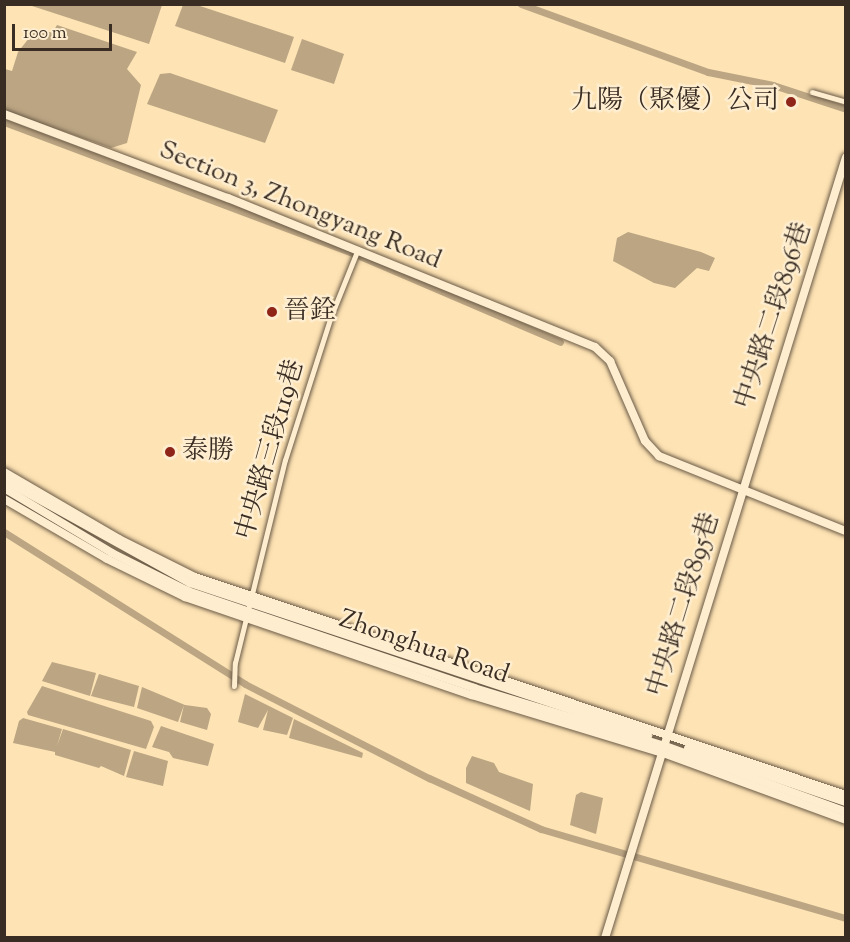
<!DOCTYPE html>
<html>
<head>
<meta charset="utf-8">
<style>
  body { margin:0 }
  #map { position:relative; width:850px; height:942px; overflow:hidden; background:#fee3b4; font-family:"Sorts Mill Goudy","Noto Serif TC",serif }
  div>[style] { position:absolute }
  .water>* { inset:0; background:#bba583 }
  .canal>* { height:7px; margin:-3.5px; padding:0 3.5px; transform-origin:3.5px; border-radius:3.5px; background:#bba583 }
  .roads { filter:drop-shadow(0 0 2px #6a5a47) drop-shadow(0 0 2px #6a5a47) }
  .street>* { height:5px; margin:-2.5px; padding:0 2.5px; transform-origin:2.5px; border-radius:2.5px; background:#feedce }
  .secondary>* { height:8px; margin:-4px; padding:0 4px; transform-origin:4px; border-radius:4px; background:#feedce }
  .dots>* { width:16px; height:16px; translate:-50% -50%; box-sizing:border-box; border:3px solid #feedce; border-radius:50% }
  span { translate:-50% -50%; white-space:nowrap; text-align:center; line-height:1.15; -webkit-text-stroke:5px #feedce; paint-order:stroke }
  .poi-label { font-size:26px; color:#392d23 }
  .right { translate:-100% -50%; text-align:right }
  .left { translate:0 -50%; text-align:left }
  .street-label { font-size:26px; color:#392d23 }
  .frame { position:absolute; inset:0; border:6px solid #392d23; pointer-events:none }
  .scale { position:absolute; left:12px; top:24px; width:100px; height:27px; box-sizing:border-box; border:3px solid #392d23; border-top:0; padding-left:8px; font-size:18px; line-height:21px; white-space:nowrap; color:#392d23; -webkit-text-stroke:4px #feedce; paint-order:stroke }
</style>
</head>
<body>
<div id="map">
  <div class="water">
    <div style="clip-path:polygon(29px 5px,162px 4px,162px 5px,149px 44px)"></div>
    <div style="clip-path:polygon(183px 5px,197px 5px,294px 37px,285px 63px,175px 26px)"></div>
    <div style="clip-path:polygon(57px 25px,137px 52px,127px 69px,141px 85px,127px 143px,111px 148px,5px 111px,5px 69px,12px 71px,18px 52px,33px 33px,53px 32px)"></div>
    <div style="clip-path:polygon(302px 39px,344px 54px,334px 84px,291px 70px)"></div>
    <div style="clip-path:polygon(170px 73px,278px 110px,265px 143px,147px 104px,160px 74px)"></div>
    <div style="clip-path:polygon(628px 232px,701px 252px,715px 258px,709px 271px,697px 268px,675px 288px,654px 283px,613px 261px,617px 238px)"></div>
    <div style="clip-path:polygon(52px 662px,96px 673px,90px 696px,42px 681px)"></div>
    <div style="clip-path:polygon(99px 674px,139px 686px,134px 707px,91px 696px)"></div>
    <div style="clip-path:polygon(42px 686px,151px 721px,154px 727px,146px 749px,28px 715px,27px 712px)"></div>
    <div style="clip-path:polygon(142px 687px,185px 705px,207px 708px,211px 714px,207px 730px,180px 722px,184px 705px,178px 722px,137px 708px)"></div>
    <div style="clip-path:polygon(245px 694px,293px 718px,287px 735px,263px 730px,268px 710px,258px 728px,238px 722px)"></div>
    <div style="clip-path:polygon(23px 718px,62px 729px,57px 746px,63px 729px,131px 750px,124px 776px,101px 766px,99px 768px,55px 755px,55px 752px,13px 743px,19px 721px)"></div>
    <div style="clip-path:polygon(294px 719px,363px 753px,362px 758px,289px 738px)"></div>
    <div style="clip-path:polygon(161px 726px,214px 744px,208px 766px,173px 758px,169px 752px,152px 747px)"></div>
    <div style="clip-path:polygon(134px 751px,168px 761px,163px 786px,126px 777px)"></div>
    <div style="clip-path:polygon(472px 756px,494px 763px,499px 772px,533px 784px,530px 811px,466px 783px,466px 768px)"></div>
    <div style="clip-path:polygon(581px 792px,603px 798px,596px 834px,570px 825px,576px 795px)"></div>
  </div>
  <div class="canal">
    <div style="left:521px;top:4px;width:199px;rotate:20deg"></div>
    <div style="left:708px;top:72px;width:66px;rotate:11.3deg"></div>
    <div style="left:773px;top:85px;width:77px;rotate:18.2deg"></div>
    <div style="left:4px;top:122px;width:375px;rotate:20.6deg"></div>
    <div style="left:355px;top:254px;width:223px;rotate:23.2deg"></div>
    <div style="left:4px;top:532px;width:285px;rotate:32.2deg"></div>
    <div style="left:245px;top:684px;width:207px;rotate:27.1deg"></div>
    <div style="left:429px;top:778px;width:123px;rotate:24.5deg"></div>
    <div style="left:541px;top:829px;width:318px;rotate:16.3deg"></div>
  </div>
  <div class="roads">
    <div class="street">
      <div style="left:812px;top:92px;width:35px;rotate:16deg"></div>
      <div style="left:234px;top:686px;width:23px;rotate:-88deg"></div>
      <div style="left:235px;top:663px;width:209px;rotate:-76.2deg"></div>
      <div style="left:285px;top:460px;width:151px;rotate:-72.3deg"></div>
      <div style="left:331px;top:316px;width:72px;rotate:-68.1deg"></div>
    </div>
    <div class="secondary">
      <div style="left:4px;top:114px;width:239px;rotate:20.6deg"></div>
      <div style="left:228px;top:198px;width:396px;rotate:22.1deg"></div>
      <div style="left:595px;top:347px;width:21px;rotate:43deg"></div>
      <div style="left:610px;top:361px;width:87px;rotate:66.4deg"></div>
      <div style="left:645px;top:441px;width:21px;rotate:47deg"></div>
      <div style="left:659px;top:456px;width:201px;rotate:21.9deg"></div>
      <div style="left:4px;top:472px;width:133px;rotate:30.2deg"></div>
      <div style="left:119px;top:539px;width:85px;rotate:26.6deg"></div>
      <div style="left:195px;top:577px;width:687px;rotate:18.51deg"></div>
      <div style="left:4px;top:480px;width:213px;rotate:29deg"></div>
      <div style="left:190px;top:583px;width:483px;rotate:18.4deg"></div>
      <div style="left:4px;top:488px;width:126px;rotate:31deg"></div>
      <div style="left:112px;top:553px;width:85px;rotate:26.6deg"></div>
      <div style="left:188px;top:591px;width:302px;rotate:18.7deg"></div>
      <div style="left:474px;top:688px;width:200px;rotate:16.9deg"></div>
      <div style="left:665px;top:746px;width:193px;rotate:20deg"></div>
      <div style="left:4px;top:499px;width:119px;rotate:30.2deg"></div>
      <div style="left:107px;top:559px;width:87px;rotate:26deg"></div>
      <div style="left:185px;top:597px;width:303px;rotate:18.9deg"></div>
      <div style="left:472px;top:695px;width:200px;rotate:16.9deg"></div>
      <div style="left:663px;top:753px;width:195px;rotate:20.1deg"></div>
      <div style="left:688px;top:748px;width:167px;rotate:18.9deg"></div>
      <div style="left:605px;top:938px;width:817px;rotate:-72.85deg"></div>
    </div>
  </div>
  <div class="dots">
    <div style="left:791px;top:102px;background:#8f2418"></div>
    <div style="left:272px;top:312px;background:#8f2418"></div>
    <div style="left:170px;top:452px;background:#8f2418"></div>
  </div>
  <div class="poi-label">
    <span class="right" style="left:779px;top:102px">九陽（聚優）公司</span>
    <span class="left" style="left:284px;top:312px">晉銓</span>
    <span class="left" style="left:182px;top:452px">泰勝</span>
  </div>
  <div class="street-label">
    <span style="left:300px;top:206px;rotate:22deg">Section 3, Zhongyang Road</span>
    <span style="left:774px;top:316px;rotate:-72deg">中央路二段896巷</span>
    <span style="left:271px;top:450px;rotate:-74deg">中央路三段119巷</span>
    <span style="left:684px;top:605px;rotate:-73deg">中央路二段895巷</span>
    <span style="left:424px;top:648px;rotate:19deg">Zhonghua Road</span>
  </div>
  <div class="frame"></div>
  <div class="scale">100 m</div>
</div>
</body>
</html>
